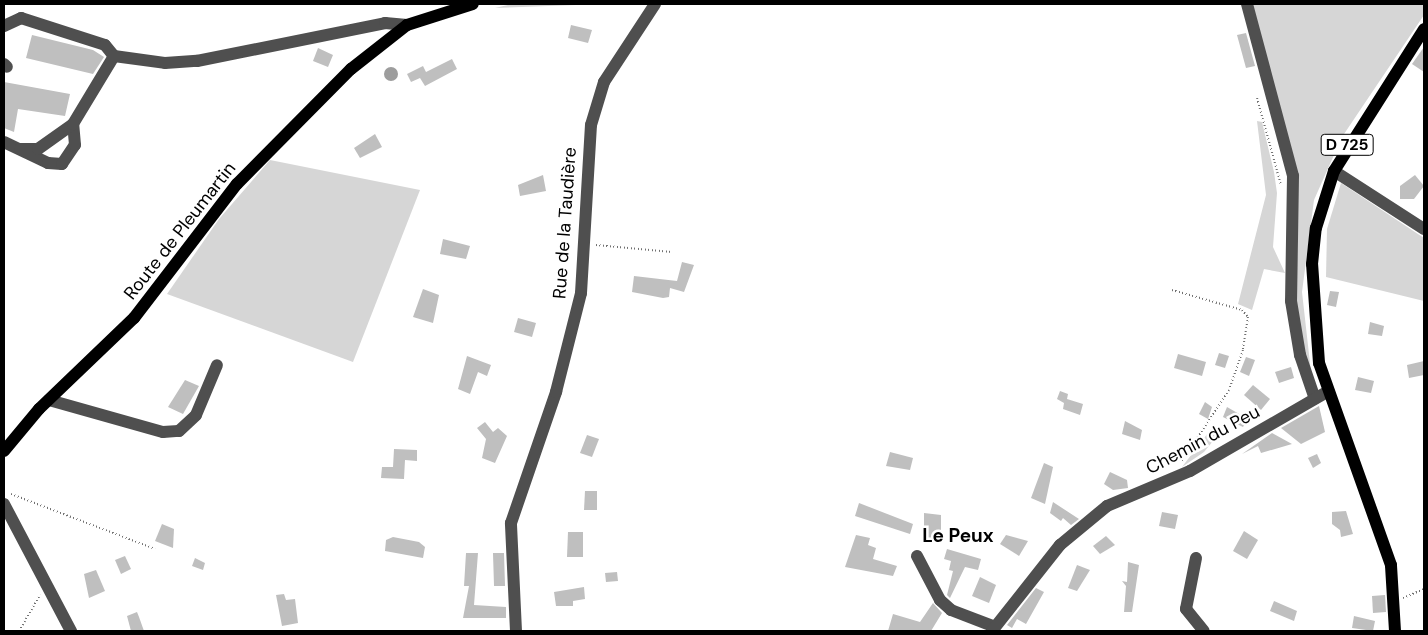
<!DOCTYPE html>
<html>
<head>
<meta charset="utf-8">
<style>
  body { margin:0 }
  #map { position:relative; width:1428px; height:635px; overflow:hidden; background:#fff; font-family:"DM Sans",sans-serif }
  div>[style] { position:absolute }
  .green>* { inset:0; background:#d6d6d6 }
  .water>* { inset:0; background:#9d9d9d }
  .round { border-radius:50% }
  .building>* { inset:0; background:#bfbfbf }
  .path>* { height:2px; margin-top:-1px; transform-origin:0; background:repeating-linear-gradient(90deg,#717171 0 1px,transparent 0 3.5px) }
  .minor>* { height:12px; margin:-6px; padding:0 6px; transform-origin:6px; border-radius:6px; background:#4f4f4f }
  .major>* { height:12px; margin:-6px; padding:0 6px; transform-origin:6px; border-radius:6px; background:#000 }
  span { translate:-50% -50%; white-space:nowrap; text-align:center; line-height:1.15; -webkit-text-stroke:5px #fff; paint-order:stroke }
  .shield-label span { padding:1px 4px; background:#fff; border:1px solid; border-radius:4px; -webkit-text-stroke-width:0 }
  .shield-label { font-size:16px; color:#000; font-weight:700 }
  .street-label { font-size:18px; color:#000 }
  .neighbourhood-label { font-size:19px; color:#000; font-weight:700 }
  .frame { position:absolute; inset:0; border:5px solid #000; pointer-events:none }
</style>
</head>
<body>
<div id="map">
  <div class="green">
    <div style="clip-path:polygon(512px 4px,603px 4px,495px 8px)"></div>
    <div style="clip-path:polygon(1252px 4px,1424px 4px,1424px 15px,1342px 137px,1314px 200px,1302px 292px,1312px 381px,1296px 314px,1298px 214px)"></div>
    <div style="clip-path:polygon(1257px 121px,1262px 122px,1274px 172px,1277px 193px,1273px 247px,1285px 273px,1264px 269px,1252px 310px,1238px 304px,1266px 195px)"></div>
    <div style="clip-path:polygon(270px 160px,420px 190px,353px 362px,167px 294px,219px 219px)"></div>
    <div style="clip-path:polygon(1341px 183px,1424px 238px,1424px 301px,1326px 277px,1327px 229px)"></div>
    <div style="clip-path:polygon(1214px 425px,1222px 430px,1204px 452px,1182px 467px)"></div>
  </div>
  <div class="water">
    <div class="round" style="left:384px;top:67px;width:14px;height:14px"></div>
  </div>
  <div class="building">
    <div style="clip-path:polygon(571px 25px,592px 30px,588px 43px,568px 38px)"></div>
    <div style="clip-path:polygon(1246px 33px,1255px 66px,1246px 68px,1237px 35px)"></div>
    <div style="clip-path:polygon(32px 35px,93px 50px,104px 57px,93px 74px,26px 58px)"></div>
    <div style="clip-path:polygon(1424px 47px,1424px 72px,1412px 64px)"></div>
    <div style="clip-path:polygon(318px 48px,333px 55px,328px 67px,313px 61px)"></div>
    <div style="clip-path:polygon(452px 59px,457px 69px,425px 86px,420px 78px,411px 82px,407px 74px,423px 66px,426px 72px)"></div>
    <div style="clip-path:polygon(4px 82px,70px 94px,65px 116px,18px 109px,14px 132px,4px 128px)"></div>
    <div style="clip-path:polygon(375px 134px,382px 147px,360px 158px,354px 148px)"></div>
    <div style="clip-path:polygon(543px 175px,546px 191px,520px 196px,518px 185px)"></div>
    <div style="clip-path:polygon(1415px 175px,1424px 186px,1414px 199px,1400px 199px,1400px 186px)"></div>
    <div style="clip-path:polygon(443px 239px,470px 246px,466px 259px,440px 254px)"></div>
    <div style="clip-path:polygon(682px 262px,694px 265px,684px 292px,670px 288px,669px 297px,663px 298px,632px 292px,634px 276px,677px 281px)"></div>
    <div style="clip-path:polygon(423px 289px,439px 295px,433px 323px,413px 317px)"></div>
    <div style="clip-path:polygon(1330px 291px,1339px 292px,1336px 307px,1327px 305px)"></div>
    <div style="clip-path:polygon(518px 318px,536px 323px,532px 337px,514px 332px)"></div>
    <div style="clip-path:polygon(1370px 322px,1384px 326px,1382px 336px,1368px 334px)"></div>
    <div style="clip-path:polygon(1219px 353px,1229px 356px,1225px 368px,1215px 365px)"></div>
    <div style="clip-path:polygon(1178px 354px,1206px 362px,1202px 376px,1174px 368px)"></div>
    <div style="clip-path:polygon(467px 356px,491px 365px,487px 376px,478px 372px,470px 394px,458px 389px)"></div>
    <div style="clip-path:polygon(1246px 357px,1255px 360px,1249px 376px,1240px 372px)"></div>
    <div style="clip-path:polygon(1424px 361px,1424px 375px,1409px 378px,1407px 365px)"></div>
    <div style="clip-path:polygon(1291px 367px,1294px 378px,1279px 383px,1275px 372px)"></div>
    <div style="clip-path:polygon(1358px 377px,1374px 381px,1371px 393px,1355px 390px)"></div>
    <div style="clip-path:polygon(185px 380px,199px 386px,183px 414px,168px 407px)"></div>
    <div style="clip-path:polygon(1253px 385px,1270px 399px,1261px 410px,1244px 395px)"></div>
    <div style="clip-path:polygon(1060px 391px,1068px 394px,1067px 399px,1083px 404px,1080px 415px,1063px 409px,1064px 403px,1057px 399px)"></div>
    <div style="clip-path:polygon(1205px 402px,1212px 407px,1208px 419px,1199px 414px)"></div>
    <div style="clip-path:polygon(1319px 406px,1325px 432px,1301px 444px,1281px 428px)"></div>
    <div style="clip-path:polygon(1227px 407px,1248px 419px,1243px 427px,1223px 417px)"></div>
    <div style="clip-path:polygon(1125px 421px,1142px 430px,1140px 440px,1122px 434px)"></div>
    <div style="clip-path:polygon(485px 422px,493px 432px,498px 428px,507px 436px,495px 463px,482px 458px,486px 439px,477px 428px)"></div>
    <div style="clip-path:polygon(1272px 433px,1292px 444px,1261px 453px,1258px 446px,1242px 454px)"></div>
    <div style="clip-path:polygon(587px 435px,599px 439px,592px 457px,580px 453px)"></div>
    <div style="clip-path:polygon(394px 449px,417px 450px,417px 461px,405px 460px,404px 479px,381px 478px,382px 467px,393px 467px)"></div>
    <div style="clip-path:polygon(890px 452px,913px 458px,910px 470px,886px 466px)"></div>
    <div style="clip-path:polygon(1317px 454px,1321px 463px,1313px 468px,1308px 458px)"></div>
    <div style="clip-path:polygon(1044px 463px,1053px 467px,1045px 504px,1031px 498px)"></div>
    <div style="clip-path:polygon(1110px 472px,1127px 480px,1128px 488px,1113px 490px,1104px 484px)"></div>
    <div style="clip-path:polygon(585px 491px,597px 491px,597px 510px,584px 510px)"></div>
    <div style="clip-path:polygon(1053px 502px,1056px 504px,1079px 519px,1071px 525px,1063px 518px,1061px 521px,1050px 513px)"></div>
    <div style="clip-path:polygon(859px 503px,913px 524px,910px 534px,855px 516px)"></div>
    <div style="clip-path:polygon(1346px 511px,1353px 534px,1341px 537px,1340px 530px,1332px 524px,1332px 512px)"></div>
    <div style="clip-path:polygon(1162px 512px,1178px 515px,1175px 529px,1159px 526px)"></div>
    <div style="clip-path:polygon(924px 513px,941px 515px,941px 540px,924px 543px)"></div>
    <div style="clip-path:polygon(162px 524px,174px 529px,173px 548px,155px 541px)"></div>
    <div style="clip-path:polygon(1244px 531px,1258px 540px,1247px 559px,1233px 551px)"></div>
    <div style="clip-path:polygon(568px 532px,583px 532px,583px 557px,567px 557px)"></div>
    <div style="clip-path:polygon(856px 535px,870px 538px,868px 545px,876px 548px,873px 559px,897px 566px,893px 576px,845px 567px)"></div>
    <div style="clip-path:polygon(1006px 535px,1028px 541px,1019px 556px,1000px 544px)"></div>
    <div style="clip-path:polygon(1106px 536px,1115px 545px,1100px 554px,1093px 546px)"></div>
    <div style="clip-path:polygon(393px 537px,419px 542px,425px 547px,423px 558px,385px 551px,386px 540px)"></div>
    <div style="clip-path:polygon(947px 549px,981px 559px,978px 570px,965px 567px,950px 598px,947px 595px,953px 571px,949px 570px,951px 561px,944px 559px)"></div>
    <div style="clip-path:polygon(466px 553px,478px 553px,474px 605px,506px 607px,506px 618px,463px 618px,469px 586px,464px 586px)"></div>
    <div style="clip-path:polygon(493px 553px,504px 553px,505px 586px,494px 586px)"></div>
    <div style="clip-path:polygon(125px 556px,131px 569px,121px 574px,115px 560px)"></div>
    <div style="clip-path:polygon(195px 558px,205px 563px,203px 570px,192px 566px)"></div>
    <div style="clip-path:polygon(1128px 562px,1139px 565px,1132px 612px,1124px 612px,1126px 586px,1122px 581px,1127px 582px)"></div>
    <div style="clip-path:polygon(1077px 565px,1090px 570px,1077px 591px,1068px 588px)"></div>
    <div style="clip-path:polygon(96px 570px,105px 591px,89px 598px,84px 574px)"></div>
    <div style="clip-path:polygon(617px 572px,618px 581px,606px 582px,605px 573px)"></div>
    <div style="clip-path:polygon(980px 577px,996px 585px,989px 603px,972px 596px)"></div>
    <div style="clip-path:polygon(584px 587px,585px 599px,573px 601px,573px 606px,556px 606px,554px 592px)"></div>
    <div style="clip-path:polygon(1036px 588px,1044px 592px,1026px 624px,1017px 619px,1012px 628px,1007px 625px)"></div>
    <div style="clip-path:polygon(284px 594px,286px 600px,295px 599px,298px 623px,282px 626px,276px 595px)"></div>
    <div style="clip-path:polygon(1385px 595px,1386px 612px,1373px 613px,1372px 596px)"></div>
    <div style="clip-path:polygon(1274px 601px,1297px 611px,1294px 621px,1270px 611px)"></div>
    <div style="clip-path:polygon(933px 603px,942px 613px,931px 631px,888px 631px,893px 614px,920px 622px)"></div>
    <div style="clip-path:polygon(137px 612px,139px 617px,144px 631px,131px 631px,127px 616px)"></div>
    <div style="clip-path:polygon(1354px 616px,1375px 621px,1373px 631px,1352px 628px)"></div>
  </div>
  <div class="path">
    <div style="left:1257px;top:98px;width:90px;rotate:74.6deg"></div>
    <div style="left:596px;top:245px;width:76px;rotate:5.3deg"></div>
    <div style="left:1172px;top:290px;width:73px;rotate:15.9deg"></div>
    <div style="left:1242px;top:310px;width:9px;rotate:49deg"></div>
    <div style="left:1248px;top:317px;width:33px;rotate:99deg"></div>
    <div style="left:1243px;top:350px;width:42px;rotate:109.3deg"></div>
    <div style="left:1229px;top:390px;width:85px;rotate:123.5deg"></div>
    <div style="left:11px;top:494px;width:154px;rotate:20.9deg"></div>
    <div style="left:1403px;top:598px;width:23px;rotate:-23deg"></div>
    <div style="left:19px;top:631px;width:42px;rotate:-59.7deg"></div>
  </div>
  <div class="minor">
    <div style="left:1247px;top:4px;width:178px;rotate:75deg"></div>
    <div style="left:1293px;top:176px;width:125px;rotate:90.9deg"></div>
    <div style="left:1291px;top:301px;width:55px;rotate:80.5deg"></div>
    <div style="left:1300px;top:355px;width:46px;rotate:71.2deg"></div>
    <div style="left:4px;top:26px;width:19px;rotate:-25deg"></div>
    <div style="left:21px;top:18px;width:88px;rotate:17.8deg"></div>
    <div style="left:105px;top:45px;width:14px;rotate:51deg"></div>
    <div style="left:4px;top:64px;width:4px;rotate:45deg"></div>
    <div style="left:4px;top:142px;width:49px;rotate:25.5deg"></div>
    <div style="left:48px;top:163px;width:14px;rotate:4deg"></div>
    <div style="left:62px;top:164px;width:23px;rotate:-56deg"></div>
    <div style="left:75px;top:145px;width:21px;rotate:-95deg"></div>
    <div style="left:20px;top:149px;width:18px"></div>
    <div style="left:38px;top:149px;width:43px;rotate:-35.5deg"></div>
    <div style="left:73px;top:124px;width:79px;rotate:-58.9deg"></div>
    <div style="left:114px;top:56px;width:51px;rotate:7.8deg"></div>
    <div style="left:165px;top:63px;width:32px;rotate:-4deg"></div>
    <div style="left:197px;top:61px;width:192px;rotate:-11.4deg"></div>
    <div style="left:385px;top:23px;width:22px;rotate:5deg"></div>
    <div style="left:1334px;top:171px;width:107px;rotate:32.8deg"></div>
    <div style="left:49px;top:400px;width:118px;rotate:15.7deg"></div>
    <div style="left:163px;top:432px;width:16px;rotate:-4deg"></div>
    <div style="left:179px;top:431px;width:23px;rotate:-43deg"></div>
    <div style="left:196px;top:415px;width:54px;rotate:-67.2deg"></div>
    <div style="left:4px;top:504px;width:144px;rotate:62.2deg"></div>
    <div style="left:917px;top:556px;width:50px;rotate:62.4deg"></div>
    <div style="left:940px;top:600px;width:15px;rotate:42deg"></div>
    <div style="left:951px;top:610px;width:45px;rotate:20.9deg"></div>
    <div style="left:1196px;top:558px;width:52px;rotate:101.1deg"></div>
    <div style="left:1186px;top:609px;width:28px;rotate:51deg"></div>
    <div style="left:516px;top:631px;width:108px;rotate:-92.7deg"></div>
    <div style="left:511px;top:523px;width:139px;rotate:-71deg"></div>
    <div style="left:556px;top:392px;width:102px;rotate:-75.8deg"></div>
    <div style="left:581px;top:293px;width:168px;rotate:-86.6deg"></div>
    <div style="left:591px;top:125px;width:45px;rotate:-73.2deg"></div>
    <div style="left:604px;top:82px;width:93px;rotate:-56.8deg"></div>
    <div style="left:992px;top:631px;width:110px;rotate:-51.7deg"></div>
    <div style="left:1060px;top:545px;width:61px;rotate:-39.7deg"></div>
    <div style="left:1107px;top:506px;width:90px;rotate:-22.9deg"></div>
    <div style="left:1190px;top:471px;width:158px;rotate:-30deg"></div>
  </div>
  <div class="major">
    <div style="left:4px;top:451px;width:55px;rotate:-50.2deg"></div>
    <div style="left:39px;top:409px;width:132px;rotate:-43.8deg"></div>
    <div style="left:134px;top:318px;width:169px;rotate:-52.5deg"></div>
    <div style="left:237px;top:184px;width:162px;rotate:-45.3deg"></div>
    <div style="left:351px;top:69px;width:71px;rotate:-38.2deg"></div>
    <div style="left:407px;top:25px;width:69px;rotate:-17.7deg"></div>
    <div style="left:1395px;top:631px;width:66px;rotate:-93.5deg"></div>
    <div style="left:1391px;top:565px;width:214px;rotate:-109.6deg"></div>
    <div style="left:1319px;top:363px;width:99px;rotate:-94deg"></div>
    <div style="left:1312px;top:264px;width:36px;rotate:-84deg"></div>
    <div style="left:1316px;top:228px;width:60px;rotate:-72.5deg"></div>
    <div style="left:1334px;top:171px;width:168px;rotate:-57.6deg"></div>
  </div>
  <div class="shield-label">
    <span style="left:1347px;top:145px">D 725</span>
  </div>
  <div class="street-label">
    <span style="left:565px;top:223px;rotate:-86deg">Rue de la Taudière</span>
    <span style="left:180px;top:231px;rotate:-52deg">Route de Pleumartin</span>
    <span style="left:1203px;top:440px;rotate:-28deg">Chemin du Peu</span>
  </div>
  <div class="neighbourhood-label">
    <span style="left:958px;top:536px">Le Peux</span>
  </div>
  <div class="frame"></div>
</div>
</body>
</html>
